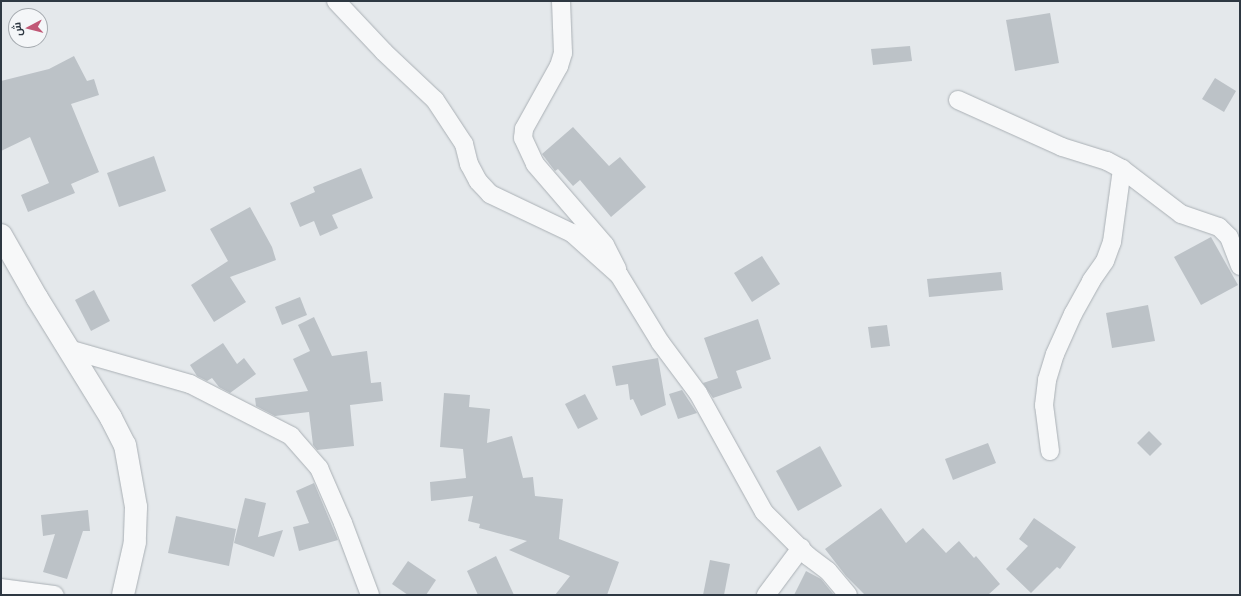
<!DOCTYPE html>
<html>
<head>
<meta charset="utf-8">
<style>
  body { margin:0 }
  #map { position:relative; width:1241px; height:596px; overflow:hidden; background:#e4e8eb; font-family:"Titillium Web",Cairo,sans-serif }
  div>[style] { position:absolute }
  .building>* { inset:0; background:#bcc2c7 }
  .roads { filter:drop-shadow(0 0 1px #aab0b5) drop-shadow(0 0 1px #aab0b5) }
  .minor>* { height:18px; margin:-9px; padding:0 9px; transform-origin:9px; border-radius:9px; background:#f7f8f9 }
  .tertiary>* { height:22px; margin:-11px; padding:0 11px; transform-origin:11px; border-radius:11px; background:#f7f8f9 }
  span { translate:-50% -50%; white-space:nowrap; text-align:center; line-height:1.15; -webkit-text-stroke:4px #f4f6f8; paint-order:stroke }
  .frame { position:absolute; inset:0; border:2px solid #2e3842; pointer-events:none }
  .north { position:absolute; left:8px; top:8px; width:40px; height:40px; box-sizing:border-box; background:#f4f6f8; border:1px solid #a5aaaf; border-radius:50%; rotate:263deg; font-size:11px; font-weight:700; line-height:16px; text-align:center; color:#2e3842 }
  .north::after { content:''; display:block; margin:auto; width:14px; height:18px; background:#c15876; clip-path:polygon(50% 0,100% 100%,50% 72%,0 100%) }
</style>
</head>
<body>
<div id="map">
  <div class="building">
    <div style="clip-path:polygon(1050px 13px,1059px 63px,1015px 71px,1006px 20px)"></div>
    <div style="clip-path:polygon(910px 46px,912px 61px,873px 65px,871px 49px)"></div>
    <div style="clip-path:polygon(74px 56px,87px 81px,94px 79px,99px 95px,71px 104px,99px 172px,71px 184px,75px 193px,28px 212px,21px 195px,49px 183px,30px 137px,1px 151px,1px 81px,49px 69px)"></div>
    <div style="clip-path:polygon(1215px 78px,1236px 91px,1224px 112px,1202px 99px)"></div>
    <div style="clip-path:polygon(573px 127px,609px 166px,620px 157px,646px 187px,611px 217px,580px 180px,573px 186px,558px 169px,555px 171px,542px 154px)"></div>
    <div style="clip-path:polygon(154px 156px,166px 191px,119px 207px,107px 173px)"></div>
    <div style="clip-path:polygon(361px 168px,373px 198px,332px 215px,338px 228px,320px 236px,314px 221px,300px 227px,290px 203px,315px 192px,313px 187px)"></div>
    <div style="clip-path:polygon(250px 207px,272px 247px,276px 260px,230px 277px,246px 302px,214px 322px,191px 285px,228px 261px,210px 229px)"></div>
    <div style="clip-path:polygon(1211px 237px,1238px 285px,1201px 305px,1174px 257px)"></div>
    <div style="clip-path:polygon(762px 256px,780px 284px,752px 302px,734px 273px)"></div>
    <div style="clip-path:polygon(1001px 272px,1003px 290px,929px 297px,927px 279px)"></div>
    <div style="clip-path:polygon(94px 290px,110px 321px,91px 331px,75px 300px)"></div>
    <div style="clip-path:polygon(300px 297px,307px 315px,282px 325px,275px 307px)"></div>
    <div style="clip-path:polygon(1148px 305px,1155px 341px,1112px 348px,1106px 313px)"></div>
    <div style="clip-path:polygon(314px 317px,332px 356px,367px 351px,371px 383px,381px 382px,383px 401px,350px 405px,354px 446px,317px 450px,313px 445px,309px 412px,275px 416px,256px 406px,255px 398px,308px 391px,293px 359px,310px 351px,298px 325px)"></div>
    <div style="clip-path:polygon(758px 319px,771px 359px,736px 371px,742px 388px,713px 398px,703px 383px,718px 378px,704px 338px)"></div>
    <div style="clip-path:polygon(887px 325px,890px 346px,871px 348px,868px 327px)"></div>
    <div style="clip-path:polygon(223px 343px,237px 364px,244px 358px,256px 374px,230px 393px,219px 387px,212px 378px,207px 381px,197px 376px,190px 365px)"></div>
    <div style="clip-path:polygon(658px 358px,666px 405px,641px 416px,633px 399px,630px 400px,628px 384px,616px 386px,612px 366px)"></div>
    <div style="clip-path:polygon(682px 390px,697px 413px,678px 419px,669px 394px)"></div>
    <div style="clip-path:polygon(444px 393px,470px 395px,469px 407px,490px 409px,487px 443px,512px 436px,523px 478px,533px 477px,535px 496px,563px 499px,559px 539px,619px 562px,607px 595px,555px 595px,570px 576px,509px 550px,527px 541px,479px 528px,480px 524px,468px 521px,473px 496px,431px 501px,430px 482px,466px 478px,463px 449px,440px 447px)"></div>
    <div style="clip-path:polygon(585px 394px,598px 419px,578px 429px,565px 404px)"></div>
    <div style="clip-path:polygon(1149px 431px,1162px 444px,1150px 456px,1137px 443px)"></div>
    <div style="clip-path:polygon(988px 443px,996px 463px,953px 480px,945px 459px)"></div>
    <div style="clip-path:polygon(820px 446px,842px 486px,798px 511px,776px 471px)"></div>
    <div style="clip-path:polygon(314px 483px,338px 540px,299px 551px,293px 527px,309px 523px,296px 491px)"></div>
    <div style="clip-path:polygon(245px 498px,266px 503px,258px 537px,283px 530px,274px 557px,234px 543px)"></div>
    <div style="clip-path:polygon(881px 508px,906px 543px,923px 528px,946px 553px,959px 541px,974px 558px,976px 556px,1000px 584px,988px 595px,865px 595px,846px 576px,825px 549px)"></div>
    <div style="clip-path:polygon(88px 510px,90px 531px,83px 531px,67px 579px,43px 572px,55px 534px,43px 536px,41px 515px)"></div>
    <div style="clip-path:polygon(176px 516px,236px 529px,229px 566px,168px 553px)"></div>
    <div style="clip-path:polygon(1034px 518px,1076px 547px,1060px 569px,1057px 567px,1031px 593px,1006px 569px,1028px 546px,1019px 539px)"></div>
    <div style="clip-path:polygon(496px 556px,514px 595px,478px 595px,467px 571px)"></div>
    <div style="clip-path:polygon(710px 560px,730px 564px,724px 595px,703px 595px)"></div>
    <div style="clip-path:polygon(408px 561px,436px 580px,426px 595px,408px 595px,392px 584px)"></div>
    <div style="clip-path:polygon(806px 571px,821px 579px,834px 595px,794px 595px)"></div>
  </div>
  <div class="roads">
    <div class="minor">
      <div style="left:336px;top:1px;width:70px;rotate:46.7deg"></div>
      <div style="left:384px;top:52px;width:70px;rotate:43.3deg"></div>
      <div style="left:435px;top:100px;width:53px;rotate:56.6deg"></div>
      <div style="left:464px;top:144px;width:21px;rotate:76deg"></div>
      <div style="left:469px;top:164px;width:19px;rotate:62deg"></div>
      <div style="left:478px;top:181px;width:18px;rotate:47deg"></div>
      <div style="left:490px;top:194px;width:91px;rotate:25.4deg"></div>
      <div style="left:572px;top:233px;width:63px;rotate:41.8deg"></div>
      <div style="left:619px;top:275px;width:79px;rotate:58.5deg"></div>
      <div style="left:660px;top:342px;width:64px;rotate:53.3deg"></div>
      <div style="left:698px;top:393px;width:136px;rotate:61deg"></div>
      <div style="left:764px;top:512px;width:62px;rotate:45deg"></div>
      <div style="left:808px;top:556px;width:25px;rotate:37deg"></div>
      <div style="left:828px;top:571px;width:31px;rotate:50deg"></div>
      <div style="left:561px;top:1px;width:52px;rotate:87.8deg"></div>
      <div style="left:563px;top:53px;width:14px;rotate:107deg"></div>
      <div style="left:559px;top:66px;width:72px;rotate:119.1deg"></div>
      <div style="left:524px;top:129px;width:9px;rotate:96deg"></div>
      <div style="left:523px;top:138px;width:29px;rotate:65deg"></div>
      <div style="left:535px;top:164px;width:107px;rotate:49.2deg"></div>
      <div style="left:605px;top:245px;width:27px;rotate:63deg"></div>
      <div style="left:958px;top:100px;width:114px;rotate:24.3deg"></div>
      <div style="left:1062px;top:147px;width:47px;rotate:17.3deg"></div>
      <div style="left:1107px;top:161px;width:17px;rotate:28deg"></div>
      <div style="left:1122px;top:169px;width:74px;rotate:37.3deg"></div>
      <div style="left:1181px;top:214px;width:40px;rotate:18.9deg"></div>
      <div style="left:1219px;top:227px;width:14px;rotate:45deg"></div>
      <div style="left:1229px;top:237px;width:31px;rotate:69deg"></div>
      <div style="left:68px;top:349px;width:127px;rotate:16deg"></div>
      <div style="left:190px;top:384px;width:114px;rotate:27.2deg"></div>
      <div style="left:291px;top:436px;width:43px;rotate:48.8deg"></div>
      <div style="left:319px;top:468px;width:60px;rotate:66.4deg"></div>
      <div style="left:343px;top:523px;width:77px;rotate:69.4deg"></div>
      <div style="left:1050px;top:451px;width:46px;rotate:-97.4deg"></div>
      <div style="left:1044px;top:405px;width:25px;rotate:-83deg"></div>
      <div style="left:1047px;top:380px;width:27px;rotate:-73deg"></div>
      <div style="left:1055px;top:354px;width:44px;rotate:-65.8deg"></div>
      <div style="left:1073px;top:314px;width:38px;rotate:-61deg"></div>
      <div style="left:1091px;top:281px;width:24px;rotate:-55deg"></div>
      <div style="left:1105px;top:261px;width:20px;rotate:-70deg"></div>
      <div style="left:1112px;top:242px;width:74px;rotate:-82.2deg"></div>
      <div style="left:1px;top:588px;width:54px;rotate:7.4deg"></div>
      <div style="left:766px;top:595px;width:59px;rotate:-53.3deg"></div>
    </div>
    <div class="tertiary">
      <div style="left:1px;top:235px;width:73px;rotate:60.3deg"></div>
      <div style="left:37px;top:298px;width:141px;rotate:58.3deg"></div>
      <div style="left:111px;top:418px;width:30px;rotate:63deg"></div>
      <div style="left:125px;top:445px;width:63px;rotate:79.9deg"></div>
      <div style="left:136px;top:507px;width:35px;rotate:92deg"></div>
      <div style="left:135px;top:542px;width:54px;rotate:102.8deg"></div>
    </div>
  </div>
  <div class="frame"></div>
  <div class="north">ش</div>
</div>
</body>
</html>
